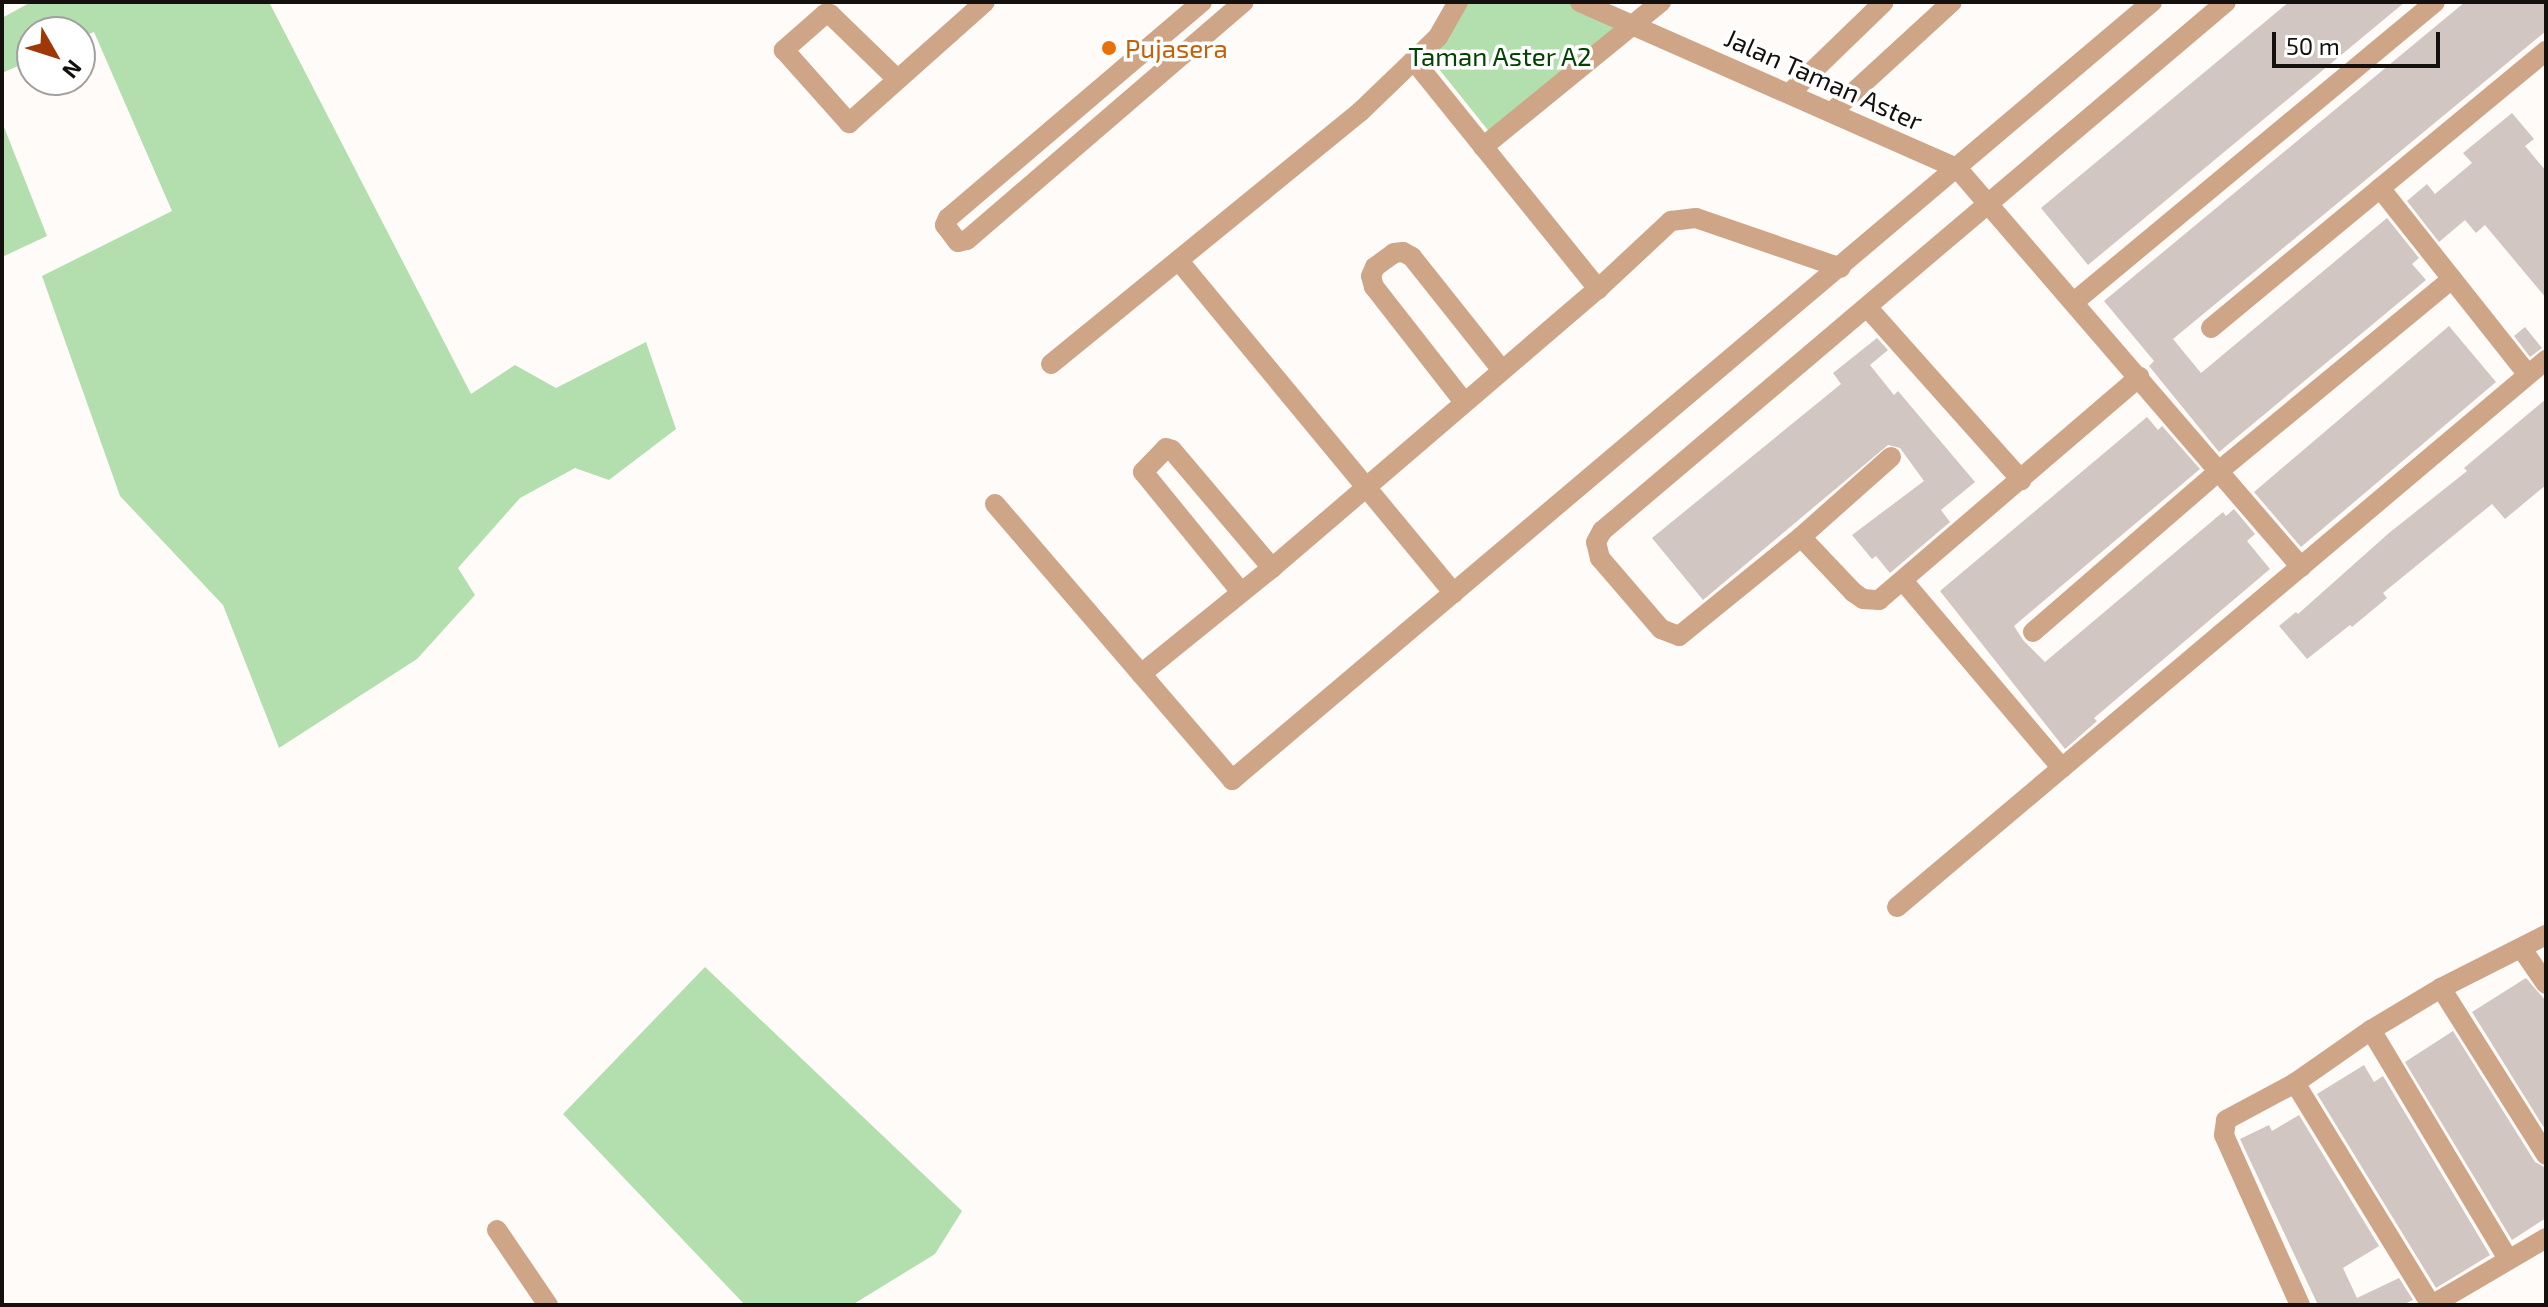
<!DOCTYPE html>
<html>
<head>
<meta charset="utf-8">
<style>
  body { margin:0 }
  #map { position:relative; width:2548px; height:1307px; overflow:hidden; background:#fffbf8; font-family:"Exo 2",sans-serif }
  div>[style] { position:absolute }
  .green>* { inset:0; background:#b3dead }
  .building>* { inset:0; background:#d1c6c1 }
  .street>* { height:20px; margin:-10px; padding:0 10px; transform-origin:10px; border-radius:10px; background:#cfa588 }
  .dots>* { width:22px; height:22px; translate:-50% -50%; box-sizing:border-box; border:4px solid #fff; border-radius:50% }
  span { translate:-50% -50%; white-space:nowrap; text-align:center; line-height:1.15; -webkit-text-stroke:7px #fff; paint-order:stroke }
  .food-label { font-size:26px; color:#c56008 }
  .left { translate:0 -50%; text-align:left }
  .park-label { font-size:26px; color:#034200 }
  .street-label { font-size:26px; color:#13100e }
  .frame { position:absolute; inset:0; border:4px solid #13100e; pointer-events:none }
  .north { position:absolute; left:16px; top:16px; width:80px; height:80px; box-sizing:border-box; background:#fff; border:2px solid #a19f9f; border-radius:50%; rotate:129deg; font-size:22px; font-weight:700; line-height:32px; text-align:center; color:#13100e }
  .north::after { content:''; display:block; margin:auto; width:28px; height:36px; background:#9e3907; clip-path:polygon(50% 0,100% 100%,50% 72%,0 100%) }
  .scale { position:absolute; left:2272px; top:32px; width:168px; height:36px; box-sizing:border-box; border:4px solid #13100e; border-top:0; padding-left:10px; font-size:24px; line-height:28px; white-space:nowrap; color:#13100e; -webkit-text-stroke:6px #fff; paint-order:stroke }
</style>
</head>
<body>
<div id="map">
  <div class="green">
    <div style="clip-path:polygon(31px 2px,269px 2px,471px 394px,515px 365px,556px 388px,646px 342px,676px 429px,609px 480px,575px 468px,520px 498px,458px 568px,475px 595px,417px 659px,279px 748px,223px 605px,120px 496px,42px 276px,172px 211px,94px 32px,80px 38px,80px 32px,32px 32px,32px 60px,2px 73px,2px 18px)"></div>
    <div style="clip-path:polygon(1461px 2px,1572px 2px,1628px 23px,1491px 134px,1427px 54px)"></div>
    <div style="clip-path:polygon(2px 122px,47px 236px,2px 257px)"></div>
    <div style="clip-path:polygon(705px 967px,962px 1211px,935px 1254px,852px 1305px,745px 1305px,563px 1114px)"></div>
  </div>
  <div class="building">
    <div style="clip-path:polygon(2289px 2px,2405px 2px,2088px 265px,2041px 208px)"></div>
    <div style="clip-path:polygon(2465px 2px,2546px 2px,2546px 31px,2173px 339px,2201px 373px,2387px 218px,2419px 258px,2412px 264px,2426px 280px,2219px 452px,2149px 366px,2154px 361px,2104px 301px)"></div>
    <div style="clip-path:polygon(2512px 113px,2534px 139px,2525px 146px,2546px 171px,2546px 298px,2485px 225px,2476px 233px,2465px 220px,2439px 242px,2407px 201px,2427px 184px,2435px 194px,2472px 163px,2463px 153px)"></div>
    <div style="clip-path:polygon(2449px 326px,2496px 382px,2301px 547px,2254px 492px)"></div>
    <div style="clip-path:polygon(2525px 327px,2542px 348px,2530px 357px,2514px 336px)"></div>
    <div style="clip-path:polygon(1877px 338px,1888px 350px,1870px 365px,1894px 395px,1898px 391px,1975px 482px,1941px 510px,1950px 522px,1890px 573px,1876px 556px,1872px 559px,1852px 535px,1924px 481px,1900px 448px,1888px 445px,1703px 600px,1652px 538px,1841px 384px,1833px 373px)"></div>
    <div style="clip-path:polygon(2546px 399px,2546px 485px,2505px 519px,2492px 504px,2383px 593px,2387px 598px,2352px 627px,2350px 625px,2307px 659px,2279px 626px,2296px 612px,2298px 614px,2389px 533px,2467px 471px,2464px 468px)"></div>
    <div style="clip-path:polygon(2147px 417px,2158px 430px,2162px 426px,2200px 469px,2014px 626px,2023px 640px,2045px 662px,2223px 512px,2226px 516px,2234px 509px,2255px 534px,2247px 541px,2270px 569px,2094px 718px,2097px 721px,2065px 749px,1940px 591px)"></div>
    <div style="clip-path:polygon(2526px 978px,2546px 1001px,2546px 1131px,2472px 1012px)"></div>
    <div style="clip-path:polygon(2453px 1031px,2535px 1162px,2546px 1168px,2546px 1218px,2512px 1240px,2405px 1062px)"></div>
    <div style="clip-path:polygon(2364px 1065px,2374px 1082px,2383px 1076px,2490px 1255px,2436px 1288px,2317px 1094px)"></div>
    <div style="clip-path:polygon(2299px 1115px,2379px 1246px,2343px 1268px,2357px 1298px,2399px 1278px,2413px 1300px,2402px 1305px,2318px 1305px,2240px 1139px,2269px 1125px,2272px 1131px)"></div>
  </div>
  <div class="street">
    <div style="left:1202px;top:2px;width:333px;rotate:139.6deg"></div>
    <div style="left:948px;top:218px;width:8px;rotate:113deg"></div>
    <div style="left:945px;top:225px;width:21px;rotate:53deg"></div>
    <div style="left:958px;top:242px;width:9px;rotate:-13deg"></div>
    <div style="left:967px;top:240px;width:365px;rotate:-40.7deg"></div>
    <div style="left:1580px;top:2px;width:412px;rotate:23.8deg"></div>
    <div style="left:1957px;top:168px;width:527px;rotate:49.23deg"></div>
    <div style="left:1415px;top:62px;width:292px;rotate:51.1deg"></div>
    <div style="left:896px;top:78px;width:92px;rotate:-135.9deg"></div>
    <div style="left:830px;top:14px;width:5px;rotate:180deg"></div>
    <div style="left:825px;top:14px;width:55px;rotate:138.7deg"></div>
    <div style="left:784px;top:50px;width:98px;rotate:48.3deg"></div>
    <div style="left:849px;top:123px;width:182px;rotate:-41.7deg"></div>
    <div style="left:1791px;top:92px;width:129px;rotate:-44.1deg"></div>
    <div style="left:1833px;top:111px;width:161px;rotate:-42.5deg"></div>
    <div style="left:1483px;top:147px;width:230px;rotate:-39.2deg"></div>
    <div style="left:2380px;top:188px;width:238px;rotate:51.6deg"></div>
    <div style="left:1179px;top:261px;width:431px;rotate:50.4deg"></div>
    <div style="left:2074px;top:302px;width:469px;rotate:-39.7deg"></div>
    <div style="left:1867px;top:307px;width:232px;rotate:48.3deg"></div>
    <div style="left:2211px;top:328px;width:435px;rotate:-39.6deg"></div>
    <div style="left:1051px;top:364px;width:399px;rotate:-39.2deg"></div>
    <div style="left:1360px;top:112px;width:108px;rotate:-43.9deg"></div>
    <div style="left:1438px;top:37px;width:40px;rotate:-60.3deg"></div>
    <div style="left:1464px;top:402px;width:146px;rotate:-128deg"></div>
    <div style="left:1374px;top:287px;width:11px;rotate:-105deg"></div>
    <div style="left:1371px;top:276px;width:10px;rotate:-66deg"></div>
    <div style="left:1375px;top:267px;width:24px;rotate:-36deg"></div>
    <div style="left:1394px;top:253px;width:9px;rotate:-6deg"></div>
    <div style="left:1403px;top:252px;width:10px;rotate:29deg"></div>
    <div style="left:1412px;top:257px;width:144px;rotate:51.5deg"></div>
    <div style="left:1891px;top:457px;width:120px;rotate:138.4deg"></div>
    <div style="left:1801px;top:537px;width:157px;rotate:140.9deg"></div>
    <div style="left:1679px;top:636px;width:19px;rotate:-159deg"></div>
    <div style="left:1661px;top:629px;width:94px;rotate:-130.7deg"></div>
    <div style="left:1600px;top:558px;width:16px;rotate:-104deg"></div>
    <div style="left:1596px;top:542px;width:13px;rotate:-61deg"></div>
    <div style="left:1602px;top:531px;width:818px;rotate:-40.29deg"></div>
    <div style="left:995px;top:504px;width:364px;rotate:49.3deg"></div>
    <div style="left:1232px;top:780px;width:1205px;rotate:-40.22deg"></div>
    <div style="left:1801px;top:537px;width:76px;rotate:46.6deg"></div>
    <div style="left:1853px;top:592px;width:12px;rotate:35deg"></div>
    <div style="left:1863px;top:599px;width:16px;rotate:4deg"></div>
    <div style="left:1879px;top:600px;width:343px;rotate:-40.6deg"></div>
    <div style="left:1904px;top:582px;width:244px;rotate:49.7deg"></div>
    <div style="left:1241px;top:592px;width:155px;rotate:-129.2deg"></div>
    <div style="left:1143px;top:472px;width:33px;rotate:-46deg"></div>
    <div style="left:1166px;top:448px;width:6px;rotate:18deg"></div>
    <div style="left:1172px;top:450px;width:155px;rotate:49.7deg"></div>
    <div style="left:2033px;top:632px;width:246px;rotate:-40.9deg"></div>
    <div style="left:2219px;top:471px;width:302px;rotate:-39.5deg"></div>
    <div style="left:1141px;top:674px;width:169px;rotate:-39deg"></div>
    <div style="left:1272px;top:568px;width:429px;rotate:-40.6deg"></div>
    <div style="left:1598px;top:289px;width:100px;rotate:-43deg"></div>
    <div style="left:1671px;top:221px;width:25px;rotate:-7deg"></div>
    <div style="left:1696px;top:218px;width:153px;rotate:19deg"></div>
    <div style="left:1897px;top:907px;width:849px;rotate:-40.13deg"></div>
    <div style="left:2522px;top:949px;width:42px;rotate:55.6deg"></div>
    <div style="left:2441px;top:988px;width:197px;rotate:57.8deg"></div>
    <div style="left:2371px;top:1030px;width:267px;rotate:59.1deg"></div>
    <div style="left:2295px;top:1083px;width:260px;rotate:58.5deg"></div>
    <div style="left:497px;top:1230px;width:91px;rotate:55.8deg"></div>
    <div style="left:2300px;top:1305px;width:186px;rotate:-114.1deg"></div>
    <div style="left:2224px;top:1135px;width:15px;rotate:-82deg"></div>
    <div style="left:2226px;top:1120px;width:78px;rotate:-28.2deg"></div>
    <div style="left:2295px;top:1083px;width:93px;rotate:-34.9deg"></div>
    <div style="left:2371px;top:1030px;width:82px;rotate:-31deg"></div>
    <div style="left:2441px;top:988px;width:118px;rotate:-26.8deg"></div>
    <div style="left:2432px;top:1305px;width:132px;rotate:-30.4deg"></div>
  </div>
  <div class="dots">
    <div style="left:1109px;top:48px;background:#e8710a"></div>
  </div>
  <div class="food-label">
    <span class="left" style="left:1125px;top:48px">Pujasera</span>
  </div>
  <div class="park-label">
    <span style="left:1500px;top:56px">Taman Aster A2</span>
  </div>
  <div class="street-label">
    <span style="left:1824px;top:79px;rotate:24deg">Jalan Taman Aster</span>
  </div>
  <div class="frame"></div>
  <div class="north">N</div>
  <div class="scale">50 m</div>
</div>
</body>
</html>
